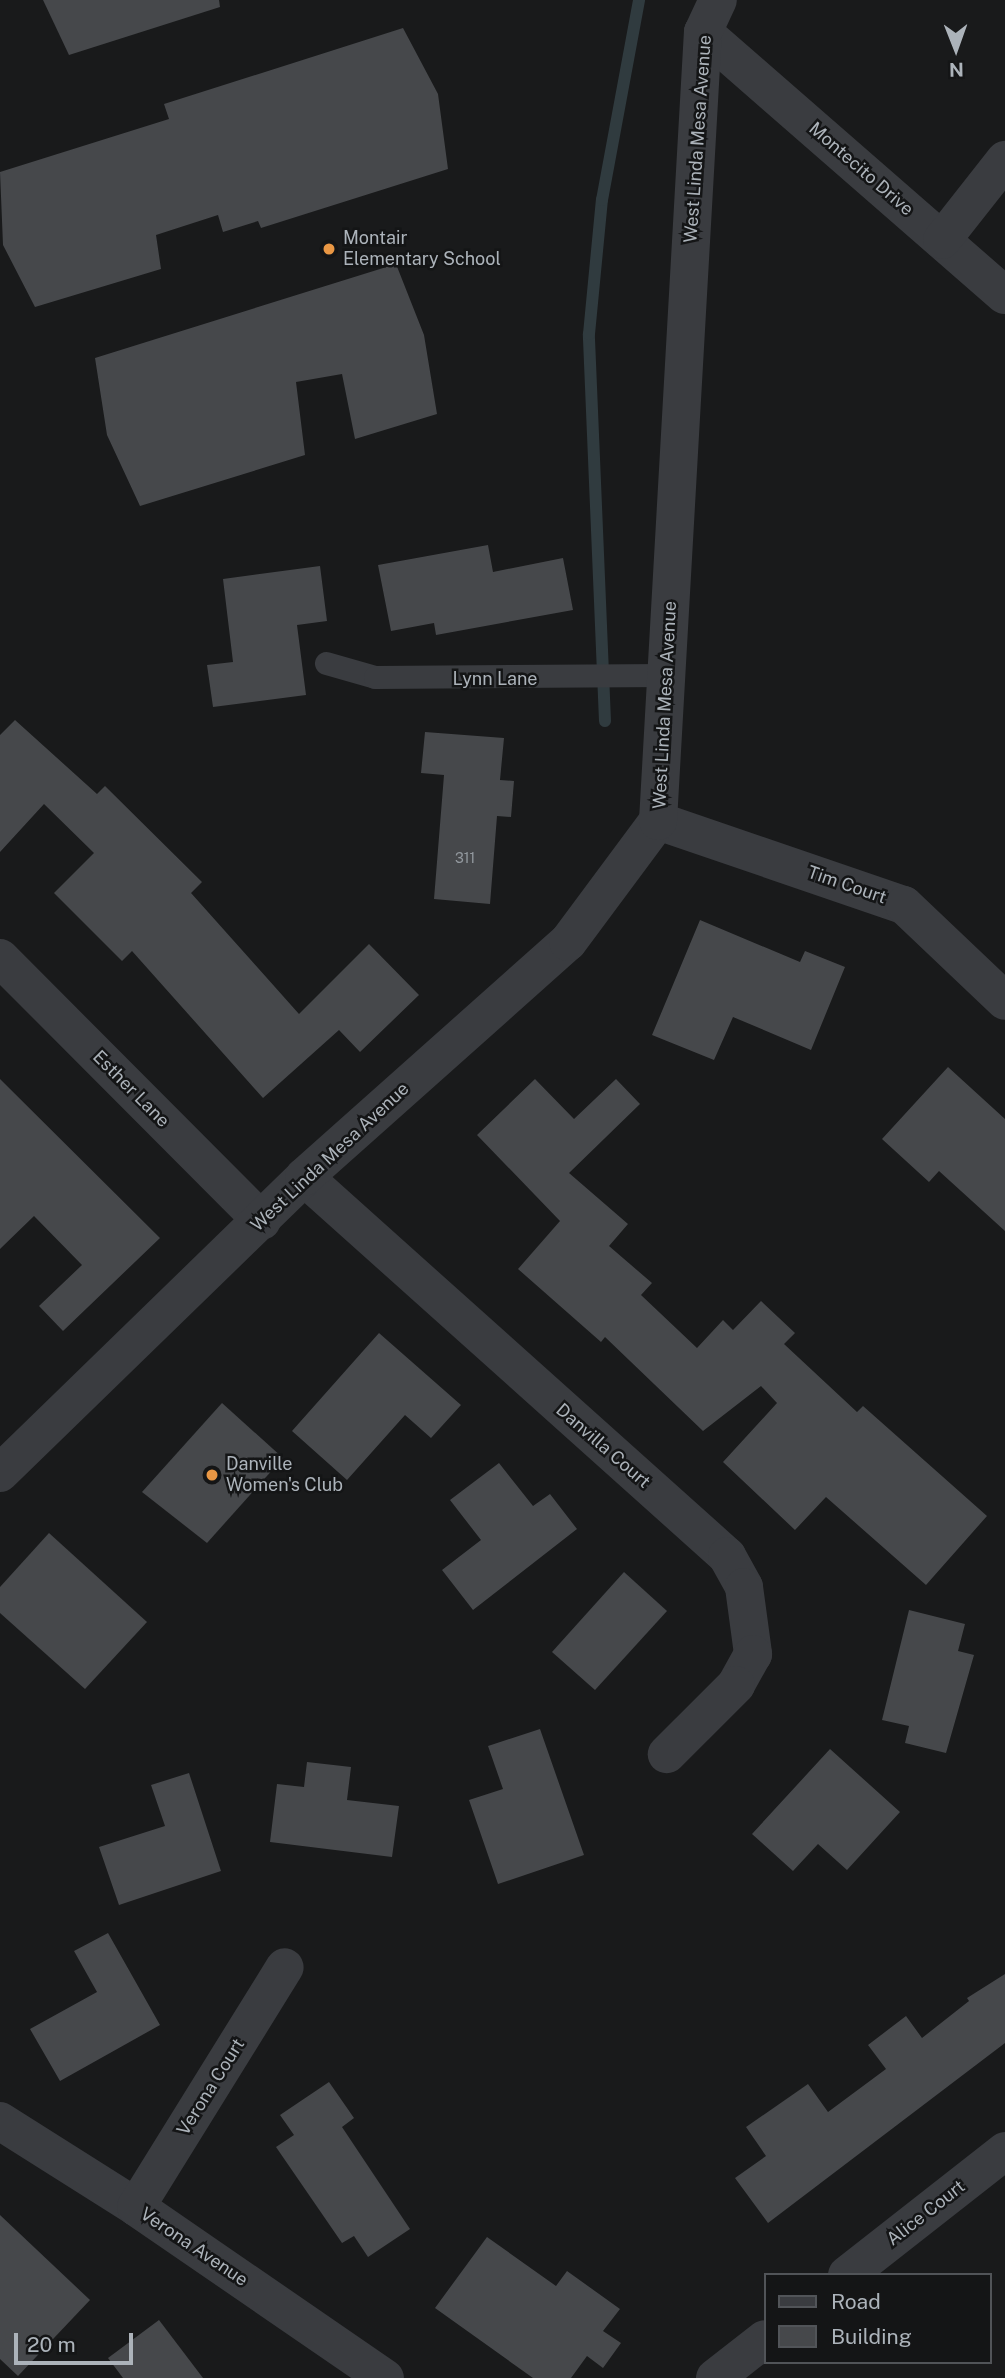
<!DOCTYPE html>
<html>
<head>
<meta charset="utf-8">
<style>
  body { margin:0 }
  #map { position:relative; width:1005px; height:2378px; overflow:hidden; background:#191a1b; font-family:"Public Sans",sans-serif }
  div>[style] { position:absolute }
  .stream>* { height:12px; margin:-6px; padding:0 6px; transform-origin:6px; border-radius:6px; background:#303b3f }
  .building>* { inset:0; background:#46484b }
  .lane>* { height:23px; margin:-11.5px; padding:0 11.5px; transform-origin:11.5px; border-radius:11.5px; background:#3a3c40 }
  .street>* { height:38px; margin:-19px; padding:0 19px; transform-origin:19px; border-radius:19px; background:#3a3c40 }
  .dots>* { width:19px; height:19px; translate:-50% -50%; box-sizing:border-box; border:4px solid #141516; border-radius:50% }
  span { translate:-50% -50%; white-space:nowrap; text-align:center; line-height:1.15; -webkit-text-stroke:5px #141516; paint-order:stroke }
  .number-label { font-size:14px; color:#92989e }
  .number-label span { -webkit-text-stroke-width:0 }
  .street-label { font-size:18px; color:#acb3ba }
  .poi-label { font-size:18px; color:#acb3ba }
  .left { translate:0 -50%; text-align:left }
  .legend { position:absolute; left:764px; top:2273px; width:228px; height:91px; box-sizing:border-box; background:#141516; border:2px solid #515458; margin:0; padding:9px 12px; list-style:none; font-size:21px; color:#acb3ba }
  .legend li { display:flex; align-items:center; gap:14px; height:35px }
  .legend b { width:35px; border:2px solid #515458 }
  .north { position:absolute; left:921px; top:14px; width:70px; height:70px; -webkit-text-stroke:5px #141516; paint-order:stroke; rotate:179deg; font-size:19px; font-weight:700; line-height:28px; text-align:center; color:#acb3ba }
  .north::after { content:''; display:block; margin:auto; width:24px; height:32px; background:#acb3ba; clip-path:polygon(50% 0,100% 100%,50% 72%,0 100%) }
  .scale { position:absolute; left:14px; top:2333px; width:119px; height:32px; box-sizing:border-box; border:4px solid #acb3ba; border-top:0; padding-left:9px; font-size:21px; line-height:24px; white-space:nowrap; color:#acb3ba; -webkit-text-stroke:5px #141516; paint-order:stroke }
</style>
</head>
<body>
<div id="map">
  <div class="stream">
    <div style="left:605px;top:721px;width:387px;rotate:-92.4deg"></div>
    <div style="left:589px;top:334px;width:135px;rotate:-84.5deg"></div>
    <div style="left:602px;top:200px;width:203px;rotate:-79.5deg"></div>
  </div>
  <div class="building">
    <div style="clip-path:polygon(43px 0,219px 0,220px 7px,69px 55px)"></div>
    <div style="clip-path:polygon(403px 28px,438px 94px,448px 169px,261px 228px,258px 221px,223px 232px,218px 215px,156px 235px,161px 269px,35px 307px,3px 245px,0 172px,169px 119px,164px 104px)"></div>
    <div style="clip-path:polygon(396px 264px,424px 335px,437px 414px,355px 439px,342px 374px,296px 382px,305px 455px,140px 506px,107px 435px,95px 358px)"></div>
    <div style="clip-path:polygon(488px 545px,493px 572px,563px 558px,573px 610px,436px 635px,434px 623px,391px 631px,378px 565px)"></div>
    <div style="clip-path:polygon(320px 566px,327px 621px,297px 625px,306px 695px,213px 707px,207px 665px,233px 662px,223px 579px)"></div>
    <div style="clip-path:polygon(15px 720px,97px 794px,105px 786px,202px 882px,191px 893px,299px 1014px,369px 944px,419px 995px,360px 1052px,339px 1030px,263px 1098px,132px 951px,122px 961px,54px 893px,94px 853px,44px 804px,0 852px,0 735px)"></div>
    <div style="clip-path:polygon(425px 732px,504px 738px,500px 780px,514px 781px,511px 817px,497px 816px,490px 904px,434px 899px,444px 775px,421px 773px)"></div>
    <div style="clip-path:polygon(700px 920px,800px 962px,805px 951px,845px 967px,811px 1050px,733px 1017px,714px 1060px,652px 1035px)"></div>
    <div style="clip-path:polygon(948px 1067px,1005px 1119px,1005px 1231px,939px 1171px,929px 1182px,882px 1139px)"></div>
    <div style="clip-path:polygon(0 1079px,160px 1238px,63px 1331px,39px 1306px,82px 1265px,34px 1216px,0 1249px)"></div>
    <div style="clip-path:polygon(535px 1079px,574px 1119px,616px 1079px,640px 1104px,569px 1173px,628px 1224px,609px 1246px,652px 1283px,641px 1295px,697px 1348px,723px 1320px,733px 1330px,761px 1301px,795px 1333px,784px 1344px,857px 1412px,863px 1406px,987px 1516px,926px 1585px,826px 1497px,795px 1530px,723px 1462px,777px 1403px,761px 1386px,703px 1431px,605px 1337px,601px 1342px,518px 1269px,560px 1221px,477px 1135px)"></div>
    <div style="clip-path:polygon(379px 1333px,461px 1405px,431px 1438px,405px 1415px,347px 1480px,292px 1431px)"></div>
    <div style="clip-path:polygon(222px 1403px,283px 1458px,207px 1543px,142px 1492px)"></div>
    <div style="clip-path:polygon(499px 1463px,533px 1506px,550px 1494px,577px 1529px,473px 1610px,442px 1570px,481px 1540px,450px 1500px)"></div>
    <div style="clip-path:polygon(49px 1533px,147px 1622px,85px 1689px,0 1613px,0 1587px)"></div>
    <div style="clip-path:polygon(624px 1572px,667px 1611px,595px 1690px,552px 1652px)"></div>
    <div style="clip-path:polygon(909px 1610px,965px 1624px,958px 1651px,974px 1655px,946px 1753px,905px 1743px,909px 1726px,882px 1720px)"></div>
    <div style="clip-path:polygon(540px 1729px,584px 1855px,498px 1884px,469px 1800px,503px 1789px,488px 1746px)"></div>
    <div style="clip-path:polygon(830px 1749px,900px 1812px,847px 1870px,818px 1844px,793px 1871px,752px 1834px)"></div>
    <div style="clip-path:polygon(307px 1762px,351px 1767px,347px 1800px,399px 1806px,392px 1857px,270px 1842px,277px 1784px,304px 1787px)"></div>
    <div style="clip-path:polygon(189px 1773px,221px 1871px,119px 1905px,99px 1847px,165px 1826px,151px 1785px)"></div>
    <div style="clip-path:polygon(108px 1933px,160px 2025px,60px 2081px,30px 2029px,97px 1992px,74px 1951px)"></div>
    <div style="clip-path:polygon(1005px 1974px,1005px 2043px,768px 2223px,735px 2178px,766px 2156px,746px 2127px,808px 2084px,828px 2112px,886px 2069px,868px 2045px,906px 2016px,922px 2038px,969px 2001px,967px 1998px)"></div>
    <div style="clip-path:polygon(329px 2082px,354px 2118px,342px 2127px,410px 2229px,368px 2257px,354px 2236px,342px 2243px,276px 2147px,294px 2135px,280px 2115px)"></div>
    <div style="clip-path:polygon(0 2215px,90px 2300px,18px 2376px,0 2359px)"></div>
    <div style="clip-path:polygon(487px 2237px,556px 2286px,567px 2271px,620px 2309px,603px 2331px,621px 2343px,603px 2368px,587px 2356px,571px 2378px,533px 2378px,435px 2308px)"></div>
    <div style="clip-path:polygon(159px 2320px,203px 2378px,123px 2378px,108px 2358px)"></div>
  </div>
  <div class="lane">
    <div style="left:326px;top:663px;width:51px;rotate:15.9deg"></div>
    <div style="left:375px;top:677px;width:292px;rotate:-0.4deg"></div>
  </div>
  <div class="street">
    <div style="left:703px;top:32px;width:400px;rotate:41.1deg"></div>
    <div style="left:942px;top:240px;width:102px;rotate:-51.8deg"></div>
    <div style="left:658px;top:821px;width:260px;rotate:18.9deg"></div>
    <div style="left:904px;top:905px;width:139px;rotate:43.5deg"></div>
    <div style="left:0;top:958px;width:371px;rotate:45.1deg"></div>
    <div style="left:304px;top:1177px;width:568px;rotate:41.86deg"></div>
    <div style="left:727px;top:1556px;width:35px;rotate:61deg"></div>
    <div style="left:744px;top:1587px;width:68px;rotate:82.3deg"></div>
    <div style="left:753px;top:1654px;width:35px;rotate:119deg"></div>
    <div style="left:736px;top:1685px;width:98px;rotate:135deg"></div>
    <div style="left:0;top:1473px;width:424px;rotate:-44.2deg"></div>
    <div style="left:304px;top:1177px;width:353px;rotate:-41.7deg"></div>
    <div style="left:568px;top:942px;width:151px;rotate:-53.4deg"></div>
    <div style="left:658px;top:821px;width:790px;rotate:-86.74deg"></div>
    <div style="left:703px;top:32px;width:35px;rotate:-65deg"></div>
    <div style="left:0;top:2121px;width:161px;rotate:32.3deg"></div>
    <div style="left:136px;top:2207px;width:302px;rotate:34.5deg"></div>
    <div style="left:136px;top:2207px;width:282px;rotate:-58.2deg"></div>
    <div style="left:847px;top:2275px;width:201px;rotate:-38.1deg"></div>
    <div style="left:715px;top:2378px;width:63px;rotate:-38deg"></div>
  </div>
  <div class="dots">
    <div style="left:329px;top:249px;background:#e99744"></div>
    <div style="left:212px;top:1475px;background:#e99744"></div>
  </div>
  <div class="number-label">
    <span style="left:465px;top:858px">311</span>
  </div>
  <div class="street-label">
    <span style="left:698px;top:139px;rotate:-86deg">West Linda Mesa Avenue</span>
    <span style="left:861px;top:169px;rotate:41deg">Montecito Drive</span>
    <span style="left:495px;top:679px">Lynn Lane</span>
    <span style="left:665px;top:705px;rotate:-87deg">West Linda Mesa Avenue</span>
    <span style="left:847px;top:885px;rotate:19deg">Tim Court</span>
    <span style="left:131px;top:1089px;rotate:45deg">Esther Lane</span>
    <span style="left:330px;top:1157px;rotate:-43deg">West Linda Mesa Avenue</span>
    <span style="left:603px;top:1446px;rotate:41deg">Danvilla Court</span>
    <span style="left:211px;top:2087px;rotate:-58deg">Verona Court</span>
    <span style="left:926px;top:2213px;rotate:-38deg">Alice Court</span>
    <span style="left:194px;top:2247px;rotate:34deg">Verona Avenue</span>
  </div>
  <div class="poi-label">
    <span class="left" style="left:343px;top:249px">Montair<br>Elementary School</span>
    <span class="left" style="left:226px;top:1475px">Danville<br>Women's Club</span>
  </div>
  <ul class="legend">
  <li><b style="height:9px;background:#3a3c40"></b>Road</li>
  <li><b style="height:19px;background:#46484b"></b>Building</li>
  </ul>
  <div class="north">N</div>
  <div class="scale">20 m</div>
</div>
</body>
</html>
